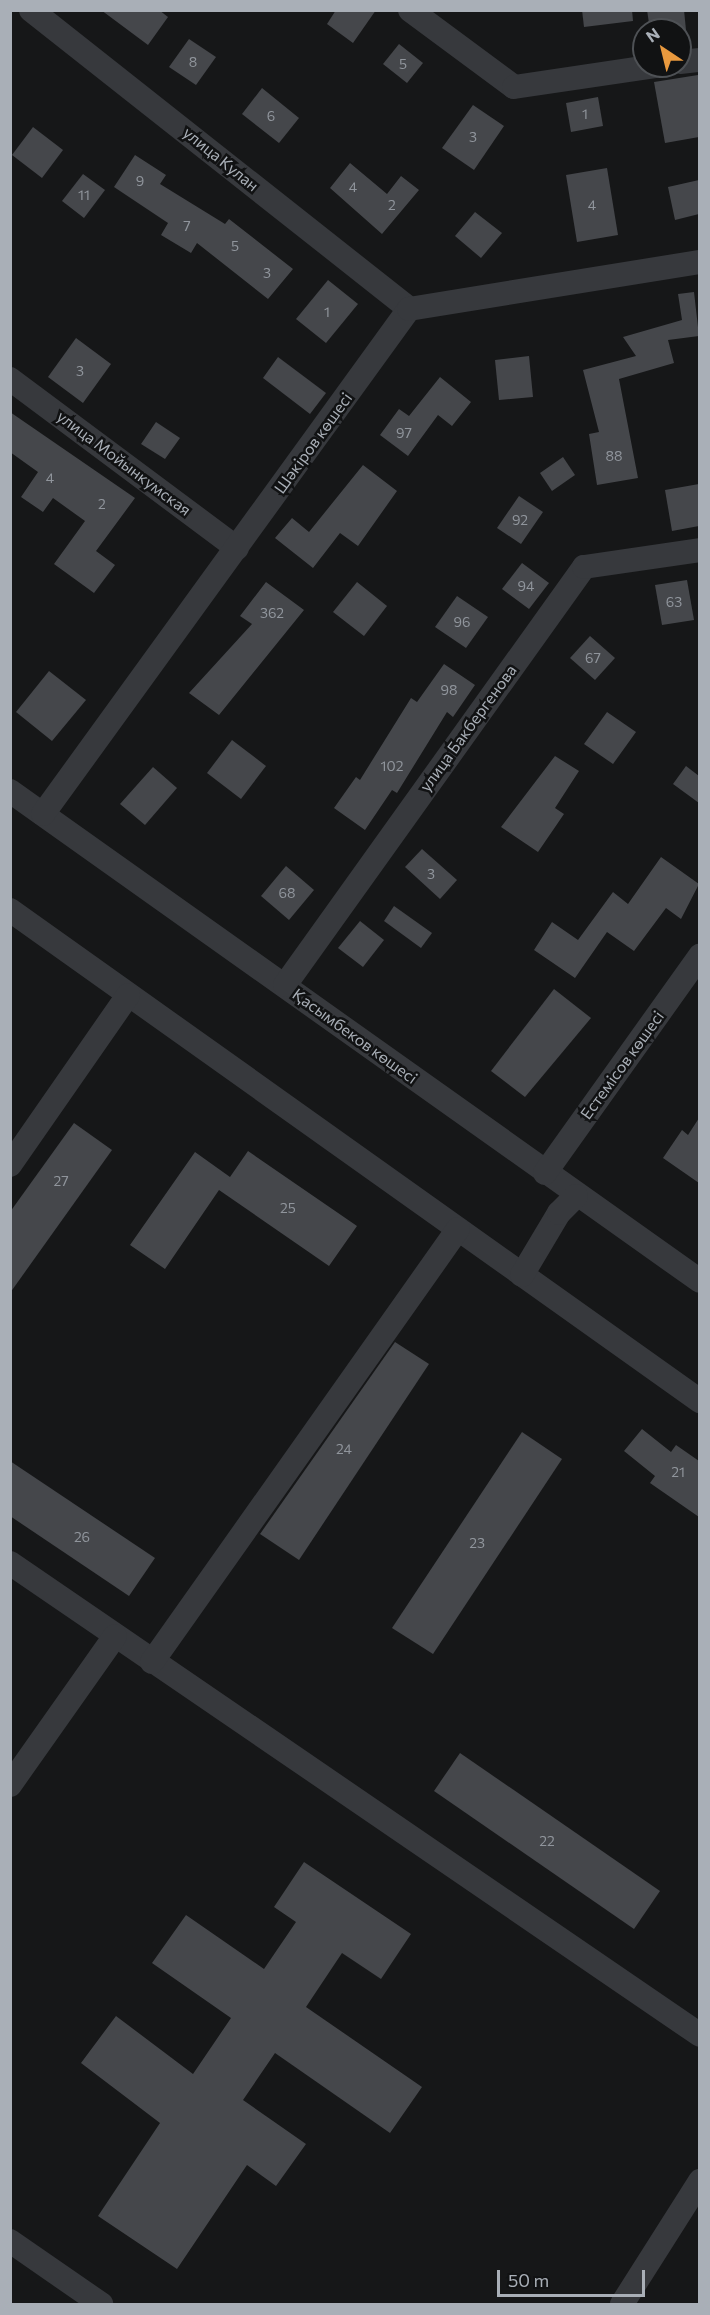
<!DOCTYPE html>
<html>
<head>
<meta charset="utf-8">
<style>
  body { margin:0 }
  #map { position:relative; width:710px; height:2315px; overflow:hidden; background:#161718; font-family:Commissioner,sans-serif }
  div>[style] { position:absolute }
  .building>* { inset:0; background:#45474b }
  .minor>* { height:24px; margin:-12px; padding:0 12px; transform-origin:12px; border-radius:12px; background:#37393d }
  span { translate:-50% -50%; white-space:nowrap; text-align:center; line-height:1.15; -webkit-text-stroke:5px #111213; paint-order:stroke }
  .number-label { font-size:14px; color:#90959c }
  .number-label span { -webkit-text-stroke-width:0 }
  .street-label { font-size:16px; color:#a9afb7 }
  .frame { position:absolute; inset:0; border:12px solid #a9afb7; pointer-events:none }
  .north { position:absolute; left:632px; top:18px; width:60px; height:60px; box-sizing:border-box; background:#111213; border:2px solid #4e5155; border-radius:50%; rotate:325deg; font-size:16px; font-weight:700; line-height:24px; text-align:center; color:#a9afb7 }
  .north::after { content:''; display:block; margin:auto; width:21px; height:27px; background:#e9993e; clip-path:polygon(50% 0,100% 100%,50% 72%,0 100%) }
  .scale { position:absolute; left:497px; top:2270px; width:148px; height:27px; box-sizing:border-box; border:3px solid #a9afb7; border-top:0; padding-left:8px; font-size:18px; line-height:21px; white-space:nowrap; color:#a9afb7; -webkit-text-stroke:4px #111213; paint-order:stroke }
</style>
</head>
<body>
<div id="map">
  <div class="building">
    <div style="clip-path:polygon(101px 10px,159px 10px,168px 17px,148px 45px)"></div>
    <div style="clip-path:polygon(336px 10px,376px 10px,353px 43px,327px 24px)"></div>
    <div style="clip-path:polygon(582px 10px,632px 10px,633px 21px,584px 27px)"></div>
    <div style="clip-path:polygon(647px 10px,684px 10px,686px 30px,650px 30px)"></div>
    <div style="clip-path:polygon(189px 39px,216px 57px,196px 85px,169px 67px)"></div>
    <div style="clip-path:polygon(399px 44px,423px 63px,407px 83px,383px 64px)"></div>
    <div style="clip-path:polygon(698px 75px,699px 137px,665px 143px,654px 82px)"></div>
    <div style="clip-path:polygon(262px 88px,299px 118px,279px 143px,242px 114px)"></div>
    <div style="clip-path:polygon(598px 97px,603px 126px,571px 132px,566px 103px)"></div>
    <div style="clip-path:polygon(473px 105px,504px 126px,474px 170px,442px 148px)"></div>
    <div style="clip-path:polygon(33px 127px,63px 150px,42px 178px,12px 155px)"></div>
    <div style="clip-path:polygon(135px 155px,166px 175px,160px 184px,225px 224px,229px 219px,293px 269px,268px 299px,197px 243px,191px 253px,161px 235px,168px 223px,114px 187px)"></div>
    <div style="clip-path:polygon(350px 163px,387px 194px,401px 176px,419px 190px,382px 234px,330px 188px)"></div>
    <div style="clip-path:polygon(607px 168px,618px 235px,577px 242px,566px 175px)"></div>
    <div style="clip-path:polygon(83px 174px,105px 190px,84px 218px,62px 201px)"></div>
    <div style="clip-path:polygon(699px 180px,699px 214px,675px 220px,668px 187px)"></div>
    <div style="clip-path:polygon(475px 212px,502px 233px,481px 258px,455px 236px)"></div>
    <div style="clip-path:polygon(328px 280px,358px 304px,326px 343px,296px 319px)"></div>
    <div style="clip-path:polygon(694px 292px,699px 336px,668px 340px,674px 363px,619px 379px,638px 478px,597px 485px,589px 434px,599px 432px,583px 370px,636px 356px,623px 337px,682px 320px,678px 294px)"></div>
    <div style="clip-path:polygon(76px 338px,111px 364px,83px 403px,48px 377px)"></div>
    <div style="clip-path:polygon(529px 356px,533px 397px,499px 400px,495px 360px)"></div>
    <div style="clip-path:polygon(278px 357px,326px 393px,310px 414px,263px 378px)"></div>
    <div style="clip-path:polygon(440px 377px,471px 402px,452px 426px,438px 415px,408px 456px,380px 435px,399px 409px,409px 416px)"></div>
    <div style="clip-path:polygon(10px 412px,135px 498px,96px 551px,115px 565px,94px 593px,54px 564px,85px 521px,53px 498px,43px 512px,21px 497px,38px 472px,10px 452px)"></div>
    <div style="clip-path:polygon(156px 422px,180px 438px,165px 459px,141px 444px)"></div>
    <div style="clip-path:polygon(563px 457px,575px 475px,552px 491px,540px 473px)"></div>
    <div style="clip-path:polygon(363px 465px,397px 491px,358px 546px,340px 533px,313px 568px,275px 538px,292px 518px,309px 532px)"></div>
    <div style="clip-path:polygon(699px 484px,699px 526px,672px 531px,665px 490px)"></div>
    <div style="clip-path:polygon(519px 496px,543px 512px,521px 544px,497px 528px)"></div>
    <div style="clip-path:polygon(522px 563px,549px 583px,529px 609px,502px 589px)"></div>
    <div style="clip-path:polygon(687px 580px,694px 620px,662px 625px,655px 585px)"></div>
    <div style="clip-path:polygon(266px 582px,304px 610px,219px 715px,189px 693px,252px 624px,240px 616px)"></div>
    <div style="clip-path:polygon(357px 582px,387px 606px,364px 636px,333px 612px)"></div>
    <div style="clip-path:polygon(457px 596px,488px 617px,466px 648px,435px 627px)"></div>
    <div style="clip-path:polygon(590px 636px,615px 658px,595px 680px,570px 658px)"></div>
    <div style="clip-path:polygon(444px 664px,475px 685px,453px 717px,447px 712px,397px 793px,392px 790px,365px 830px,334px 808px,356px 777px,360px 780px,411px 698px,417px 702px)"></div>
    <div style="clip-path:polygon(49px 671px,86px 700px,52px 741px,16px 712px)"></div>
    <div style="clip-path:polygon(607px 712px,636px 732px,613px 764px,584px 744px)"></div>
    <div style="clip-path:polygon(232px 740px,266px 766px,241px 799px,207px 773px)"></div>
    <div style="clip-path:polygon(555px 756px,579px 771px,555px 808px,564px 814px,538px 852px,501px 827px)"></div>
    <div style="clip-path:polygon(686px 766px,699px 776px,699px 803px,673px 784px)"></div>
    <div style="clip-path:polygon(153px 767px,177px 788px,145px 825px,120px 804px)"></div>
    <div style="clip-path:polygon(422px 849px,457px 880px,440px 899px,405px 867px)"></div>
    <div style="clip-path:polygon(661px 857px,699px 884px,681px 919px,666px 908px,634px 951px,607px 932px,575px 978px,534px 950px,552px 922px,578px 940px,613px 892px,628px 904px)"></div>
    <div style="clip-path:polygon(286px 866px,314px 890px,289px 920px,261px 896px)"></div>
    <div style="clip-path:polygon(394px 906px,432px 933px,421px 948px,384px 921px)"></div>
    <div style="clip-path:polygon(360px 921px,384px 940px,363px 967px,338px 948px)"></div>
    <div style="clip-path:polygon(554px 989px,591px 1018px,525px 1097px,491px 1071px)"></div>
    <div style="clip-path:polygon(699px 1118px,699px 1183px,663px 1158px,682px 1130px,688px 1135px)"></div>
    <div style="clip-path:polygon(74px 1123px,112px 1150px,10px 1293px,10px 1212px)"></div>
    <div style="clip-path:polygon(248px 1151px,357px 1226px,329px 1266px,219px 1190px,165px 1269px,130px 1245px,195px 1152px,230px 1177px)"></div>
    <div style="clip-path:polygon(395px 1342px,429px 1364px,299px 1560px,260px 1534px)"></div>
    <div style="clip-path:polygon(642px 1429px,671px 1452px,676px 1445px,699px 1461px,699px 1517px,650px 1483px,655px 1476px,624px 1451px)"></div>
    <div style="clip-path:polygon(522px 1432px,562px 1459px,433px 1654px,392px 1628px)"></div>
    <div style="clip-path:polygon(10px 1461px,155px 1558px,129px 1596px,10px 1516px)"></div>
    <div style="clip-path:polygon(460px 1753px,660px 1891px,634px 1929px,434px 1791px)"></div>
    <div style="clip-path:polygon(304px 1862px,411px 1934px,381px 1979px,342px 1953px,306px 2007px,422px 2087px,390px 2133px,275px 2053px,243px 2100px,306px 2144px,276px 2186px,247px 2165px,177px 2269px,98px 2216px,160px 2123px,81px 2063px,116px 2016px,193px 2074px,231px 2018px,152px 1963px,186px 1915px,264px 1969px,296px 1922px,274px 1907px)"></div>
  </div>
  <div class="minor">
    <div style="left:31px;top:10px;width:482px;rotate:38.3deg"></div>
    <div style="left:410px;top:10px;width:129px;rotate:36.5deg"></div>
    <div style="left:514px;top:87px;width:144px;rotate:-8.4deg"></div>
    <div style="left:680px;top:62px;width:20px;rotate:-6deg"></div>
    <div style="left:10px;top:379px;width:283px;rotate:36.7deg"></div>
    <div style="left:10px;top:791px;width:846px;rotate:35.38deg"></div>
    <div style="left:43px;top:814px;width:624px;rotate:-54.07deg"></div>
    <div style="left:409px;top:309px;width:295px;rotate:-9.2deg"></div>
    <div style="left:10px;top:910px;width:847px;rotate:35.44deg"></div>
    <div style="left:285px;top:985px;width:514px;rotate:-54.42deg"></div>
    <div style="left:584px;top:567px;width:117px;rotate:-8.3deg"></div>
    <div style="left:10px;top:1165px;width:207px;rotate:-55.2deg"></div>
    <div style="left:545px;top:1173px;width:267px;rotate:-54.5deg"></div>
    <div style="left:522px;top:1275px;width:72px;rotate:-59.2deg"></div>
    <div style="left:559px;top:1213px;width:24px;rotate:-45deg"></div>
    <div style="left:10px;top:1563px;width:836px;rotate:34.37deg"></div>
    <div style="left:152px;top:1662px;width:530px;rotate:-54.75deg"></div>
    <div style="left:10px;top:1785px;width:182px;rotate:-54.8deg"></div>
    <div style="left:10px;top:2241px;width:111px;rotate:34.7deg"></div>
    <div style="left:622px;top:2304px;width:146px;rotate:-57.6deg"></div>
  </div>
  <div class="number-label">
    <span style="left:193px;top:62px">8</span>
    <span style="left:403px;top:64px">5</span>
    <span style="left:585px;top:114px">1</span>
    <span style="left:271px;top:116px">6</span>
    <span style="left:473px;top:137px">3</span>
    <span style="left:140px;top:181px">9</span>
    <span style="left:353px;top:187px">4</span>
    <span style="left:84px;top:195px">11</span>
    <span style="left:392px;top:205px">2</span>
    <span style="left:592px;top:205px">4</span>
    <span style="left:187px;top:226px">7</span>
    <span style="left:235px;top:246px">5</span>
    <span style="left:267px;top:273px">3</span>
    <span style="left:327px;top:312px">1</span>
    <span style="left:80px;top:371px">3</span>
    <span style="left:404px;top:433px">97</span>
    <span style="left:614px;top:456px">88</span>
    <span style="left:50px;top:478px">4</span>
    <span style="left:102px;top:504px">2</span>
    <span style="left:520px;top:520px">92</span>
    <span style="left:526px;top:586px">94</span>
    <span style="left:674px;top:602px">63</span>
    <span style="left:272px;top:613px">362</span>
    <span style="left:462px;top:622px">96</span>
    <span style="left:593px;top:658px">67</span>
    <span style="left:449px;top:690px">98</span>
    <span style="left:392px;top:766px">102</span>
    <span style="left:431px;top:874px">3</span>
    <span style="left:287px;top:893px">68</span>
    <span style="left:61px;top:1181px">27</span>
    <span style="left:288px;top:1208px">25</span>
    <span style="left:344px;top:1449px">24</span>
    <span style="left:678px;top:1472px">21</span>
    <span style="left:82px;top:1537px">26</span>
    <span style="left:477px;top:1543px">23</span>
    <span style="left:547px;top:1841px">22</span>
  </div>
  <div class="street-label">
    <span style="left:221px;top:159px;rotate:39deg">улица Кулан</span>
    <span style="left:313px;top:443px;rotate:-54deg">Шәкіров көшесі</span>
    <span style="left:124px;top:463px;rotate:37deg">улица Мойынкумская</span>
    <span style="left:468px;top:728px;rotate:-54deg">улица Бакбергенова</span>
    <span style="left:355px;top:1036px;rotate:36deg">Қасымбеков көшесі</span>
    <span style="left:622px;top:1065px;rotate:-54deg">Естемісов көшесі</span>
  </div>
  <div class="frame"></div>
  <div class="north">N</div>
  <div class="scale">50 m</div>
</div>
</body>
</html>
